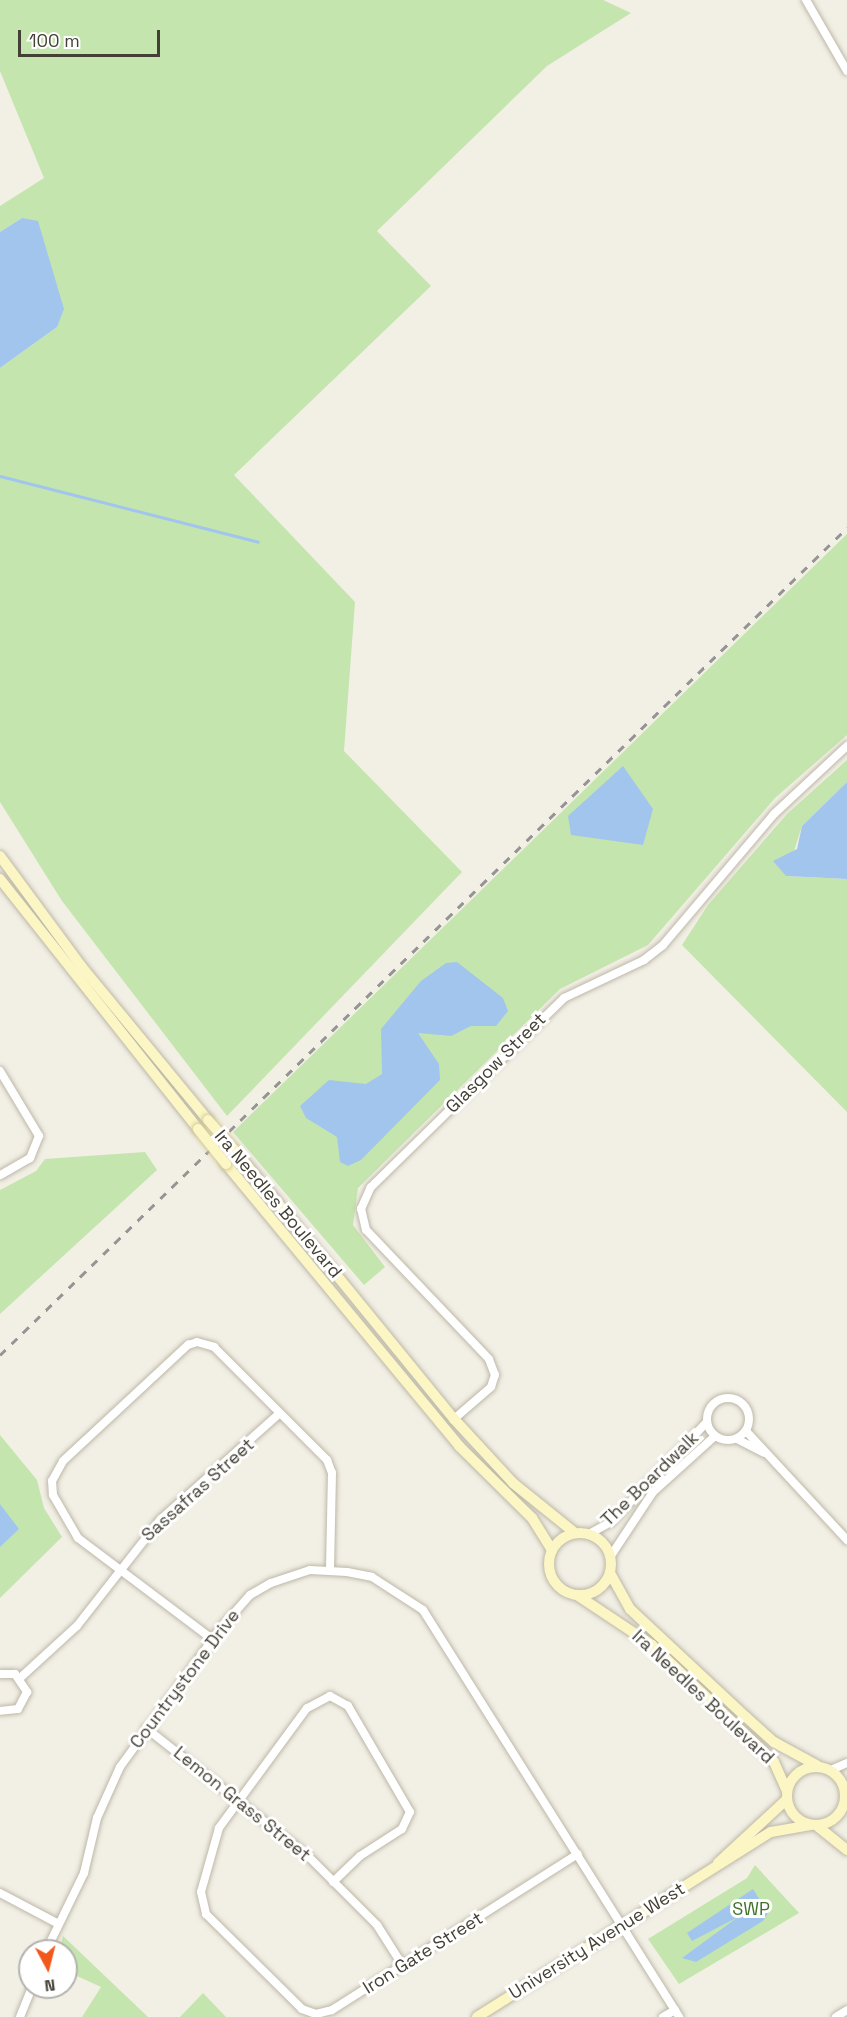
<!DOCTYPE html>
<html>
<head>
<meta charset="utf-8">
<style>
  body { margin:0 }
  #map { position:relative; width:847px; height:2017px; overflow:hidden; background:#f2efe5; font-family:"Space Grotesk",sans-serif }
  div>[style] { position:absolute }
  .green>* { inset:0; background:#c5e5ae }
  .water>* { inset:0; background:#a2c5ed }
  .stream>* { height:3px; margin:-1.5px; padding:0 1.5px; transform-origin:1.5px; border-radius:1.5px; background:#a2c5ed }
  .roads { filter:drop-shadow(0 0 2px #bdb8a8) drop-shadow(0 0 2px #bdb8a8) }
  .minor>* { height:8px; margin:-4px; padding:0 4px; transform-origin:4px; border-radius:4px; background:#fff }
  .minor>.ring { margin:-4px; padding:0; box-sizing:content-box; background:none; border:8px solid #fff; border-radius:50% }
  .secondary>* { height:10px; margin:-5px; padding:0 5px; transform-origin:5px; border-radius:5px; background:#fcf6c4 }
  .secondary>.ring { margin:-5px; padding:0; box-sizing:content-box; background:none; border:10px solid #fcf6c4; border-radius:50% }
  .rail>* { height:3px; margin-top:-1.5px; transform-origin:0; background:repeating-linear-gradient(90deg,#949494 0 8px,transparent 0 16px) }
  .bridges { filter:drop-shadow(0 0 2px #d0c896) drop-shadow(0 0 2px #d0c896) }
  .secondary-bridge>* { height:10px; margin:-5px; padding:0 5px; transform-origin:5px; border-radius:5px; background:#fcf6c4 }
  span { translate:-50% -50%; white-space:nowrap; text-align:center; line-height:1.15; -webkit-text-stroke:6px #fff; paint-order:stroke }
  .street-label { font-size:18px; color:#444035 }
  .park-label { font-size:18px; color:#3d732a }
  .north { position:absolute; left:18px; top:1939px; width:60px; height:60px; box-sizing:border-box; background:#fff; border:2px solid #b4b3ae; border-radius:50%; rotate:173deg; font-size:16px; font-weight:700; line-height:24px; text-align:center; color:#444035 }
  .north::after { content:''; display:block; margin:auto; width:21px; height:27px; background:#f2571b; clip-path:polygon(50% 0,100% 100%,50% 72%,0 100%) }
  .scale { position:absolute; left:18px; top:30px; width:142px; height:27px; box-sizing:border-box; border:3px solid #444035; border-top:0; padding-left:8px; font-size:18px; line-height:21px; white-space:nowrap; color:#444035; -webkit-text-stroke:4px #fff; paint-order:stroke }
</style>
</head>
<body>
<div id="map">
  <div class="green">
    <div style="clip-path:polygon(0 0,603px 0,631px 13px,547px 66px,377px 231px,431px 286px,234px 475px,355px 602px,344px 751px,462px 872px,227px 1116px,62px 901px,0 802px,0 368px,57px 327px,22px 218px,0 232px,0 206px,44px 178px,0 71px)"></div>
    <div style="clip-path:polygon(847px 534px,847px 735px,775px 798px,648px 945px,560px 989px,358px 1188px,353px 1225px,385px 1267px,364px 1285px,233px 1132px)"></div>
    <div style="clip-path:polygon(847px 760px,847px 782px,802px 826px,786px 876px,847px 879px,847px 1112px,682px 945px,708px 905px,787px 814px)"></div>
    <div style="clip-path:polygon(145px 1152px,157px 1170px,0 1314px,0 1190px,36px 1171px,45px 1159px)"></div>
    <div style="clip-path:polygon(0 1435px,37px 1480px,44px 1508px,62px 1537px,0 1598px)"></div>
    <div style="clip-path:polygon(755px 1865px,799px 1913px,679px 1984px,648px 1939px,747px 1878px)"></div>
    <div style="clip-path:polygon(63px 1936px,148px 2017px,82px 2017px,101px 1987px,66px 1971px,66px 1951px,59px 1951px)"></div>
    <div style="clip-path:polygon(203px 1993px,226px 2017px,180px 2017px)"></div>
  </div>
  <div class="water">
    <div style="clip-path:polygon(22px 218px,38px 221px,64px 309px,57px 327px,0 368px,0 232px)"></div>
    <div style="clip-path:polygon(623px 766px,653px 809px,643px 845px,571px 835px,568px 816px)"></div>
    <div style="clip-path:polygon(847px 782px,847px 879px,786px 876px,773px 861px,797px 849px,802px 826px)"></div>
    <div style="clip-path:polygon(457px 962px,503px 998px,508px 1011px,496px 1026px,471px 1026px,451px 1036px,418px 1033px,439px 1064px,440px 1080px,361px 1160px,348px 1166px,340px 1162px,337px 1137px,306px 1118px,300px 1106px,329px 1080px,366px 1084px,382px 1074px,381px 1029px,421px 981px,446px 963px)"></div>
    <div style="clip-path:polygon(0 1504px,19px 1529px,0 1547px)"></div>
    <div style="clip-path:polygon(753px 1889px,768px 1913px,763px 1921px,696px 1962px,682px 1958px,738px 1917px,692px 1941px,687px 1933px)"></div>
  </div>
  <div class="stream">
    <div style="left:0;top:476px;width:266px;rotate:14.3deg"></div>
  </div>
  <div class="roads">
    <div class="minor">
      <div style="left:806px;top:0;width:82px;rotate:60deg"></div>
      <div style="left:0;top:1071px;width:76px;rotate:59deg"></div>
      <div style="left:39px;top:1136px;width:24px;rotate:112deg"></div>
      <div style="left:30px;top:1158px;width:34px;rotate:150deg"></div>
      <div class="ring" style="left:707px;top:1398px;width:34px;height:34px"></div>
      <div style="left:454px;top:1419px;width:49px;rotate:-40.9deg"></div>
      <div style="left:491px;top:1387px;width:13px;rotate:-72deg"></div>
      <div style="left:495px;top:1375px;width:17px;rotate:-111deg"></div>
      <div style="left:489px;top:1359px;width:178px;rotate:-133.6deg"></div>
      <div style="left:366px;top:1230px;width:22px;rotate:-103deg"></div>
      <div style="left:361px;top:1209px;width:24px;rotate:-66deg"></div>
      <div style="left:371px;top:1187px;width:270px;rotate:-44.4deg"></div>
      <div style="left:564px;top:998px;width:89px;rotate:-25.4deg"></div>
      <div style="left:644px;top:960px;width:24px;rotate:-38deg"></div>
      <div style="left:663px;top:945px;width:172px;rotate:-49.7deg"></div>
      <div style="left:774px;top:814px;width:100px;rotate:-43deg"></div>
      <div style="left:746px;top:1431px;width:149px;rotate:47.2deg"></div>
      <div style="left:737px;top:1439px;width:30px;rotate:27deg"></div>
      <div style="left:589px;top:1534px;width:26px;rotate:-29deg"></div>
      <div style="left:612px;top:1521px;width:137px;rotate:-46.2deg"></div>
      <div style="left:610px;top:1557px;width:78px;rotate:-56.5deg"></div>
      <div style="left:653px;top:1492px;width:84px;rotate:-42.1deg"></div>
      <div style="left:212px;top:1639px;width:168px;rotate:-143deg"></div>
      <div style="left:78px;top:1538px;width:50px;rotate:-120.2deg"></div>
      <div style="left:53px;top:1495px;width:14px;rotate:-94deg"></div>
      <div style="left:52px;top:1481px;width:23px;rotate:-61deg"></div>
      <div style="left:63px;top:1461px;width:171px;rotate:-42.9deg"></div>
      <div style="left:188px;top:1345px;width:9px;rotate:-18deg"></div>
      <div style="left:197px;top:1342px;width:18px;rotate:16deg"></div>
      <div style="left:214px;top:1347px;width:160px;rotate:45deg"></div>
      <div style="left:327px;top:1460px;width:14px;rotate:69deg"></div>
      <div style="left:332px;top:1473px;width:97px;rotate:91.2deg"></div>
      <div style="left:0;top:1674px;width:15px"></div>
      <div style="left:15px;top:1674px;width:22px;rotate:56deg"></div>
      <div style="left:27px;top:1692px;width:19px;rotate:118deg"></div>
      <div style="left:18px;top:1709px;width:18px;rotate:174deg"></div>
      <div style="left:20px;top:1678px;width:77px;rotate:-42.4deg"></div>
      <div style="left:77px;top:1626px;width:136px;rotate:-51.9deg"></div>
      <div style="left:161px;top:1519px;width:159px;rotate:-41.7deg"></div>
      <div style="left:146px;top:1728px;width:206px;rotate:38.3deg"></div>
      <div style="left:308px;top:1856px;width:98px;rotate:45deg"></div>
      <div style="left:377px;top:1925px;width:49px;rotate:57.6deg"></div>
      <div style="left:831px;top:1770px;width:17px;rotate:-24deg"></div>
      <div style="left:846px;top:1792px;width:1px;rotate:-45deg"></div>
      <div style="left:333px;top:1882px;width:37px;rotate:-44deg"></div>
      <div style="left:360px;top:1856px;width:50px;rotate:-32.7deg"></div>
      <div style="left:402px;top:1829px;width:19px;rotate:-65deg"></div>
      <div style="left:410px;top:1812px;width:123px;rotate:-120.3deg"></div>
      <div style="left:348px;top:1706px;width:21px;rotate:-151deg"></div>
      <div style="left:330px;top:1696px;width:26px;rotate:152deg"></div>
      <div style="left:307px;top:1708px;width:149px;rotate:126.3deg"></div>
      <div style="left:219px;top:1828px;width:66px;rotate:105.7deg"></div>
      <div style="left:201px;top:1892px;width:23px;rotate:77deg"></div>
      <div style="left:206px;top:1914px;width:135px;rotate:44.7deg"></div>
      <div style="left:302px;top:2009px;width:15px;rotate:20deg"></div>
      <div style="left:316px;top:2014px;width:16px;rotate:-14deg"></div>
      <div style="left:332px;top:2010px;width:291px;rotate:-32.4deg"></div>
      <div style="left:0;top:1893px;width:64px;rotate:27.8deg"></div>
      <div style="left:46px;top:1951px;width:87px;rotate:-64deg"></div>
      <div style="left:84px;top:1873px;width:57px;rotate:-76.7deg"></div>
      <div style="left:97px;top:1818px;width:56px;rotate:-65.7deg"></div>
      <div style="left:120px;top:1767px;width:172px;rotate:-54deg"></div>
      <div style="left:221px;top:1628px;width:44px;rotate:-48.7deg"></div>
      <div style="left:250px;top:1595px;width:24px;rotate:-30deg"></div>
      <div style="left:271px;top:1583px;width:41px;rotate:-18.4deg"></div>
      <div style="left:310px;top:1570px;width:37px;rotate:3deg"></div>
      <div style="left:347px;top:1572px;width:25px;rotate:11deg"></div>
      <div style="left:372px;top:1577px;width:61px;rotate:32.9deg"></div>
      <div style="left:423px;top:1610px;width:481px;rotate:57.8deg"></div>
      <div style="left:20px;top:2017px;width:32px;rotate:-68deg"></div>
      <div style="left:663px;top:2017px;width:14px;rotate:-30deg"></div>
      <div style="left:836px;top:2017px;width:13px;rotate:-32deg"></div>
    </div>
    <div class="secondary">
      <div style="left:0;top:856px;width:137px;rotate:53.6deg"></div>
      <div style="left:81px;top:966px;width:200px;rotate:50.5deg"></div>
      <div style="left:0;top:879px;width:319px;rotate:51.6deg"></div>
      <div style="left:237px;top:1153px;width:343px;rotate:50.8deg"></div>
      <div style="left:454px;top:1419px;width:87px;rotate:47.3deg"></div>
      <div style="left:513px;top:1483px;width:80px;rotate:38.9deg"></div>
      <div style="left:226px;top:1164px;width:366px;rotate:50.4deg"></div>
      <div style="left:459px;top:1446px;width:103px;rotate:44.6deg"></div>
      <div style="left:532px;top:1518px;width:38px;rotate:58deg"></div>
      <div class="ring" style="left:549px;top:1533px;width:52px;height:52px"></div>
      <div style="left:610px;top:1573px;width:41px;rotate:60.9deg"></div>
      <div style="left:630px;top:1609px;width:158px;rotate:43deg"></div>
      <div style="left:746px;top:1717px;width:38px;rotate:42deg"></div>
      <div style="left:774px;top:1742px;width:50px;rotate:28.6deg"></div>
      <div style="left:577px;top:1595px;width:90px;rotate:33.7deg"></div>
      <div style="left:652px;top:1645px;width:169px;rotate:43.8deg"></div>
      <div style="left:774px;top:1762px;width:32px;rotate:66deg"></div>
      <div class="ring" style="left:787px;top:1767px;width:48px;height:48px"></div>
      <div style="left:816px;top:1825px;width:40px;rotate:39deg"></div>
      <div style="left:718px;top:1863px;width:94px;rotate:-42.8deg"></div>
      <div style="left:477px;top:2017px;width:347px;rotate:-32.2deg"></div>
      <div style="left:771px;top:1832px;width:40px;rotate:-10deg"></div>
    </div>
  </div>
  <div class="rail">
    <div style="left:0;top:1355px;width:1184px;rotate:-44.32deg"></div>
  </div>
  <div class="bridges">
    <div class="secondary-bridge">
      <div style="left:208px;top:1120px;width:44px;rotate:48.7deg"></div>
      <div style="left:198px;top:1129px;width:45px;rotate:51.3deg"></div>
    </div>
  </div>
  <div class="street-label">
    <span style="left:496px;top:1063px;rotate:-45deg">Glasgow Street</span>
    <span style="left:278px;top:1204px;rotate:50deg">Ira Needles Boulevard</span>
    <span style="left:650px;top:1479px;rotate:-44deg">The Boardwalk</span>
    <span style="left:198px;top:1490px;rotate:-42deg">Sassafras Street</span>
    <span style="left:185px;top:1679px;rotate:-53deg">Countrystone Drive</span>
    <span style="left:703px;top:1697px;rotate:43deg">Ira Needles Boulevard</span>
    <span style="left:242px;top:1804px;rotate:39deg">Lemon Grass Street</span>
    <span style="left:597px;top:1941px;rotate:-32deg">University Avenue West</span>
    <span style="left:423px;top:1953px;rotate:-32deg">Iron Gate Street</span>
  </div>
  <div class="park-label">
    <span style="left:751px;top:1909px">SWP</span>
  </div>
  <div class="north">N</div>
  <div class="scale">100 m</div>
</div>
</body>
</html>
